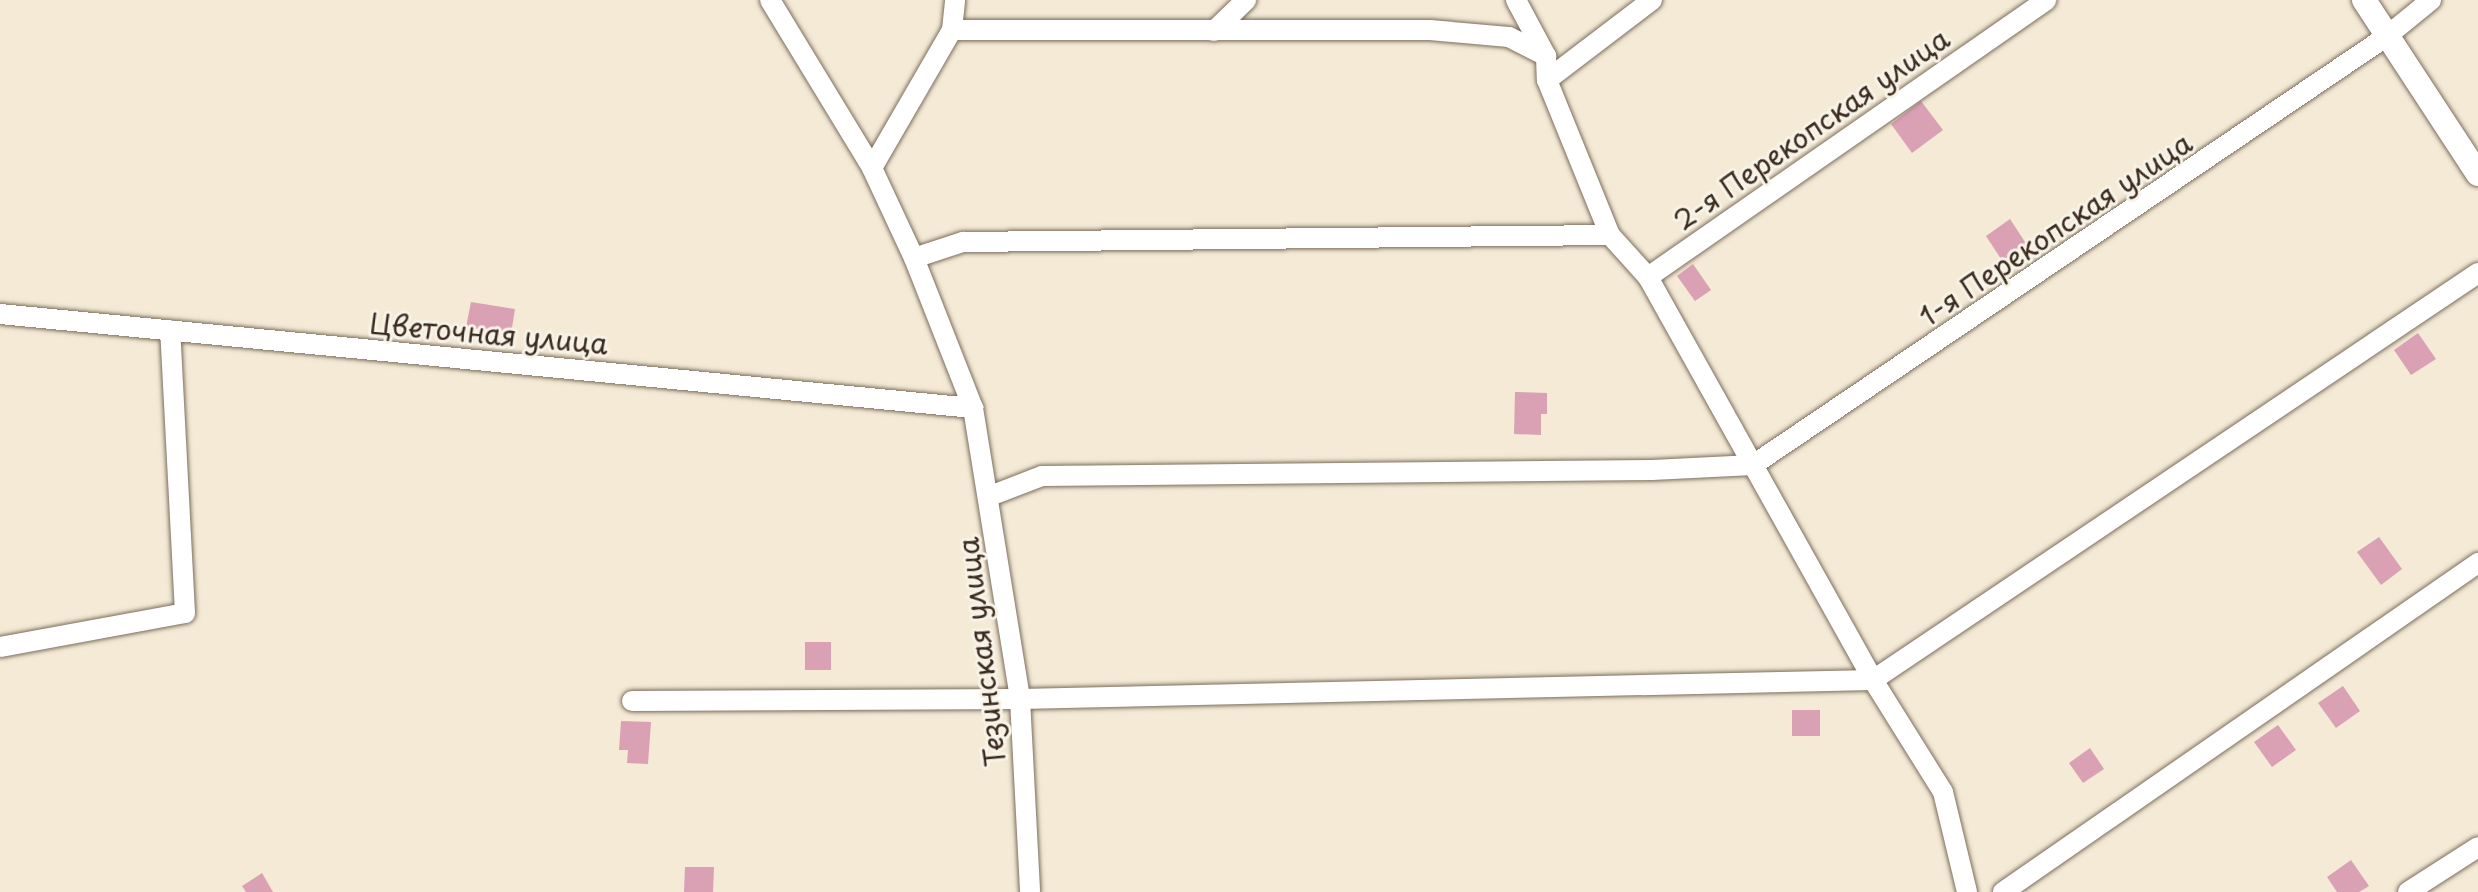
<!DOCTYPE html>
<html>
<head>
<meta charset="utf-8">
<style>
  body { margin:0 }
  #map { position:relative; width:2478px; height:892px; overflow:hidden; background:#f4ead5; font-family:"Playpen Sans",sans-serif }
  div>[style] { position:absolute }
  .building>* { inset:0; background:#daa1b5 }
  .roads { filter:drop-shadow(0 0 2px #7c6d5e) drop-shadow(0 0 2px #7c6d5e) }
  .minor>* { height:20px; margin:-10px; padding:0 10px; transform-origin:10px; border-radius:10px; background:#fff }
  .tertiary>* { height:24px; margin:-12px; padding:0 12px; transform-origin:12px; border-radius:12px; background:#fff }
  span { translate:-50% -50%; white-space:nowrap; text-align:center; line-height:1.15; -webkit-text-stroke:6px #f7f3e8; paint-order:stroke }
  .street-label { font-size:28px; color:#3b2a1e }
</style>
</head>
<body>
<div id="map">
  <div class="building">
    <div style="clip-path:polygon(1921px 101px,1943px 130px,1912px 153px,1891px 124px)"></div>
    <div style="clip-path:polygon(2010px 219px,2027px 245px,2003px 262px,1986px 236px)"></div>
    <div style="clip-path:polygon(1693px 264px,1711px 290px,1695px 301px,1677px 276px)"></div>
    <div style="clip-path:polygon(471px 302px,515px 309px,511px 334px,466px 327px)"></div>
    <div style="clip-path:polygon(2418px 333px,2436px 359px,2411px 375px,2394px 350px)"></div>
    <div style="clip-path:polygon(1515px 392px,1547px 393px,1547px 414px,1541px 414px,1541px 435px,1514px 434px)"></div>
    <div style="clip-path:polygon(2379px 537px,2402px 569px,2381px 585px,2357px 552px)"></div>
    <div style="clip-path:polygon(805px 642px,831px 642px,831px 670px,805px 670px)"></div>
    <div style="clip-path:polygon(2343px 686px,2360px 711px,2336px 728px,2318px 703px)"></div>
    <div style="clip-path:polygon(1792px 710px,1820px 710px,1820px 736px,1792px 736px)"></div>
    <div style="clip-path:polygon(621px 721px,651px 722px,648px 764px,627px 763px,628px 750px,619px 750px)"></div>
    <div style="clip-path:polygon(2278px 725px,2296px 750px,2272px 767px,2254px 742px)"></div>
    <div style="clip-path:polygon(2090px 748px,2104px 769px,2083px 783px,2069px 763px)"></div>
    <div style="clip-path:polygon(2351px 860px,2369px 886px,2359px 892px,2337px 892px,2327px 877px)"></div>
    <div style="clip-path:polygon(685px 867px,714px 867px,713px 892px,684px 892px)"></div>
    <div style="clip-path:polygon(262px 873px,273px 892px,246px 892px,242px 886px)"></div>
  </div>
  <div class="roads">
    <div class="minor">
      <div style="left:770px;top:0;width:197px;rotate:58.7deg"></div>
      <div style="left:872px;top:168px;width:99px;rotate:65deg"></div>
      <div style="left:914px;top:258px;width:161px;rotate:68.5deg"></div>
      <div style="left:973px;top:408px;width:295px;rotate:80.8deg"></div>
      <div style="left:1020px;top:699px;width:193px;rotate:87deg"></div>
      <div style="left:1516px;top:0;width:64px;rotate:61.8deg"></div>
      <div style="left:1546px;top:56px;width:24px;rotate:88deg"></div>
      <div style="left:1547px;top:80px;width:167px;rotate:67.9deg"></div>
      <div style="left:1610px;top:235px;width:57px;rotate:47.9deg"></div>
      <div style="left:1648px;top:277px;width:462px;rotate:60.8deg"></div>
      <div style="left:1873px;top:680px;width:132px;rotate:58deg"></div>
      <div style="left:1943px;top:792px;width:103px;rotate:76.5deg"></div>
      <div style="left:952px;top:30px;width:478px"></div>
      <div style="left:1430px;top:30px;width:79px;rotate:5.1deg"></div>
      <div style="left:1509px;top:37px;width:42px;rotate:27.2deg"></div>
      <div style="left:1214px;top:31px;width:45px;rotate:-44.1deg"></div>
      <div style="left:1547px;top:80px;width:132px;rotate:-37.3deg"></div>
      <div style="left:872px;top:168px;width:160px;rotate:-59.9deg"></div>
      <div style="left:952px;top:30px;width:30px;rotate:-84deg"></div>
      <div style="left:914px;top:258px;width:52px;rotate:-18.1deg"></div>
      <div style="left:963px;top:242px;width:647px;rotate:-0.62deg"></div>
      <div style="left:1648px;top:277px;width:485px;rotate:-34.8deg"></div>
      <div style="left:0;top:314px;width:978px;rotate:5.52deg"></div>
      <div style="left:990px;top:496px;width:56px;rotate:-21deg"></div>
      <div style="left:1042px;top:476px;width:610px;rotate:-0.56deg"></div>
      <div style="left:1652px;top:470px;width:101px;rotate:-2.8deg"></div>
      <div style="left:1753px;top:465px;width:766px;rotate:-34.08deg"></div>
      <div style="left:2387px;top:36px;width:57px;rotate:-39.3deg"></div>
      <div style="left:0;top:647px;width:188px;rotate:-10.4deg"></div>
      <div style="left:185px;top:613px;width:283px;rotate:-93deg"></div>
      <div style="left:632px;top:701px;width:388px;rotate:-0.3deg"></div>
      <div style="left:1020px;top:699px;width:853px;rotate:-1.28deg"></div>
      <div style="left:1873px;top:680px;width:729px;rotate:-33.93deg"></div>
      <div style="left:2003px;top:892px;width:578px;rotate:-34.71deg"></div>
      <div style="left:2408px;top:892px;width:83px;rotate:-32.7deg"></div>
    </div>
    <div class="tertiary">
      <div style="left:2364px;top:0;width:208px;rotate:56.8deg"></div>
    </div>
  </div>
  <div class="street-label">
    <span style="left:1811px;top:129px;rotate:-35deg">2-я Перекопская улица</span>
    <span style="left:2055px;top:229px;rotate:-34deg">1-я Перекопская улица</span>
    <span style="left:489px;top:333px;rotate:5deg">Цветочная улица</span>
    <span style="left:981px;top:652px;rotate:-97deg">Тезинская улица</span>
  </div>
</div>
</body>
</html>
